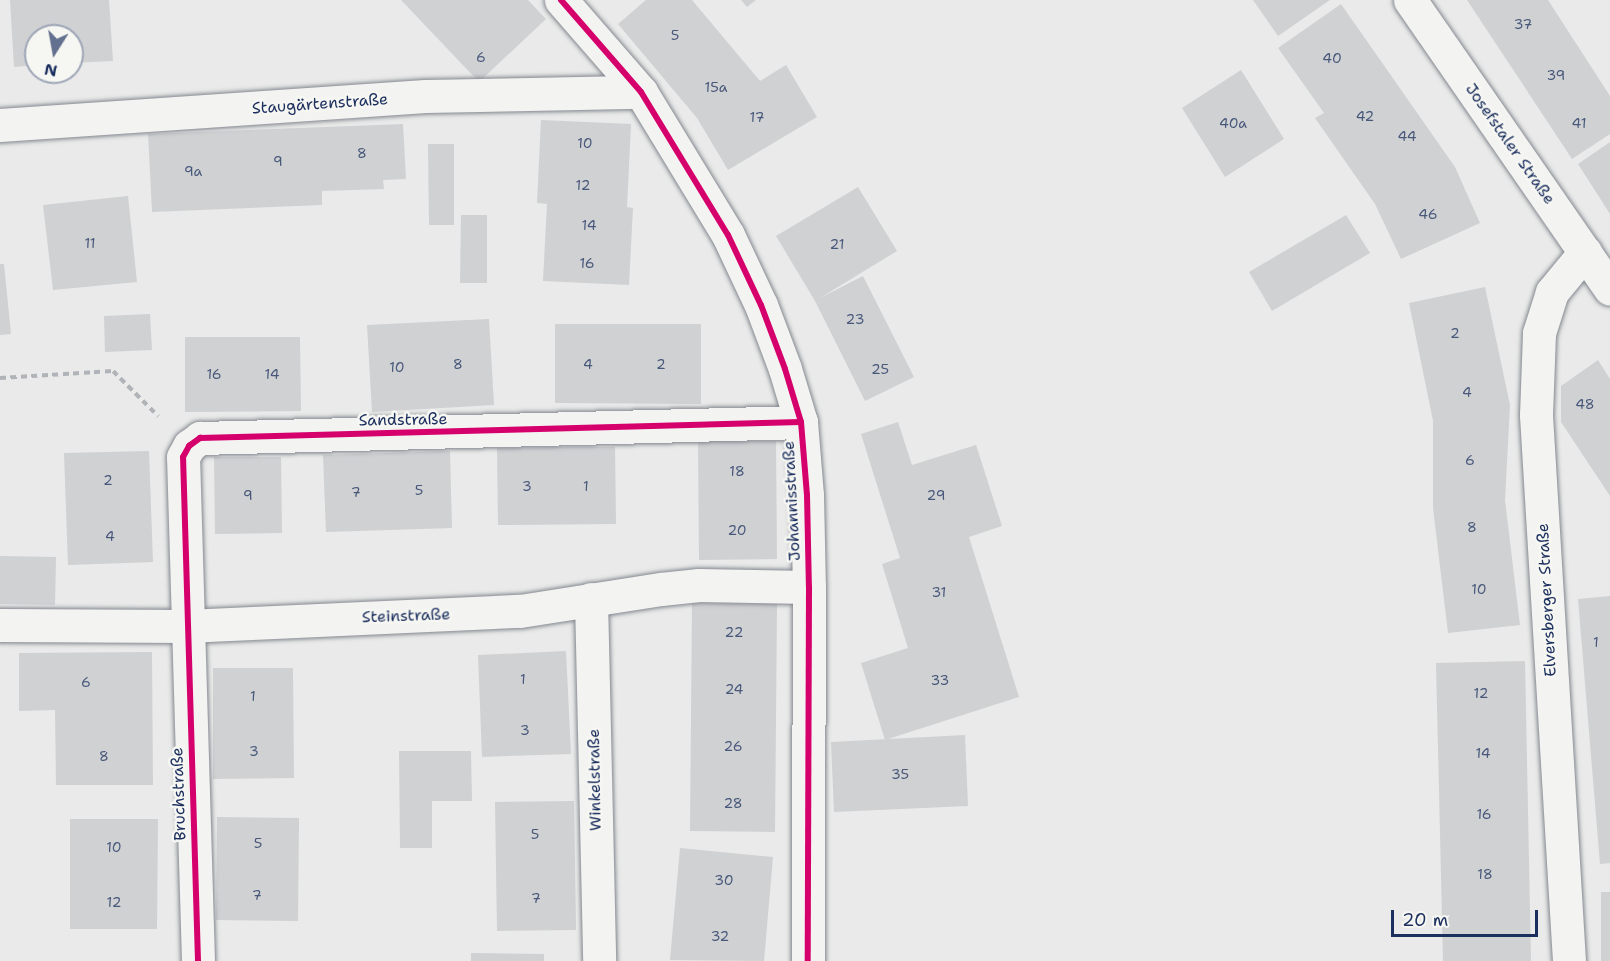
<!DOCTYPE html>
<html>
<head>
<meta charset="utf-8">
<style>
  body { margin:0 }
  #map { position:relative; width:1610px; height:961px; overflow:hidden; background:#e9eae9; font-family:"Shantell Sans",sans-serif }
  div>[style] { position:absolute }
  .building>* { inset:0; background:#d0d1d3 }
  .path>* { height:4px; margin-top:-2px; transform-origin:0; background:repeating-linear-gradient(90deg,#b0b3b8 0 6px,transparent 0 10.5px) }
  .roads { filter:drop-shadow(0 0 2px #848890) drop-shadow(0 0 2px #848890) }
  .street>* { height:33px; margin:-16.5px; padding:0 16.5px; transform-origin:16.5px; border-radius:16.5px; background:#f3f3f2 }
  .secondary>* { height:33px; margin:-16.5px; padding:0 16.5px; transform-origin:16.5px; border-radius:16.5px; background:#f3f3f2 }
  .cycleway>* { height:6px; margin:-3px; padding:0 3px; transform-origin:3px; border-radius:3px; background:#d6006c }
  span { translate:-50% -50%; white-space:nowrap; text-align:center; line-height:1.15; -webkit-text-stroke:5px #f6f6f2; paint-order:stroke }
  .number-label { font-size:14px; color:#48587b }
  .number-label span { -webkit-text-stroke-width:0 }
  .street-label { font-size:16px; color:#1b2f5e }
  .north { position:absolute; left:24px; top:24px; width:60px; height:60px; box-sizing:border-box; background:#f6f6f2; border:2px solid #9ea6b7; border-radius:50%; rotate:191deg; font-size:16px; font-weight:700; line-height:24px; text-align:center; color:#1b2f5e }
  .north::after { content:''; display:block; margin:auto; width:21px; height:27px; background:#63708f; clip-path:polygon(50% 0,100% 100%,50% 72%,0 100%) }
  .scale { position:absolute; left:1391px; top:910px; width:147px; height:27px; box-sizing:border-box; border:3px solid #1b2f5e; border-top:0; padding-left:8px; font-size:18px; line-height:21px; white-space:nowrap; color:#1b2f5e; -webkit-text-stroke:4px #f6f6f2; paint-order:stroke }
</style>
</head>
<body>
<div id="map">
  <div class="building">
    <div style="clip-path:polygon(10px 0,109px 0,113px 61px,72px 63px,72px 36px,36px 36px,36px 65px,14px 67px)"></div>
    <div style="clip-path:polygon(401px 0,528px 0,546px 19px,479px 82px)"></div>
    <div style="clip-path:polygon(646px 0,692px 0,760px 81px,786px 65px,817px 117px,728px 170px,697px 118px,618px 24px)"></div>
    <div style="clip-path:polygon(741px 0,756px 0,747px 7px)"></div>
    <div style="clip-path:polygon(1253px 0,1330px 0,1278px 36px)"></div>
    <div style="clip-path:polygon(1467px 0,1548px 0,1610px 96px,1610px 134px,1572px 159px)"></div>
    <div style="clip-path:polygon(1341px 4px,1455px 167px,1480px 223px,1401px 259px,1375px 204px,1315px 118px,1324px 113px,1278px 48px)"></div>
    <div style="clip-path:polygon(1241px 70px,1284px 139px,1225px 177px,1182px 108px)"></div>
    <div style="clip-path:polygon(541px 120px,631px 124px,627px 207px,633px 208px,629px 285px,543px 281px,547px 204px,537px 203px)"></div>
    <div style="clip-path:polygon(403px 124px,406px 179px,383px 180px,384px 189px,322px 191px,322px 205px,152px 212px,148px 134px)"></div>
    <div style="clip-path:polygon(1610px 142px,1610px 214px,1578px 164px)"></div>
    <div style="clip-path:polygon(428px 144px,454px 144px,454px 225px,429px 225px)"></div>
    <div style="clip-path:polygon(858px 187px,897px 251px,820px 298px,863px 276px,914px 377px,865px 401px,815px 301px,776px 236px)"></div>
    <div style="clip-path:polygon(128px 196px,137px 282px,53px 290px,43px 205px)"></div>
    <div style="clip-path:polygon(461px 215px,487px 215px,487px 283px,460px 283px)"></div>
    <div style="clip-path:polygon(1346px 215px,1370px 253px,1272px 311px,1249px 272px)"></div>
    <div style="clip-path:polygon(0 264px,4px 264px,11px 334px,0 335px)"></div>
    <div style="clip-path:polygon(1485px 287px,1510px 405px,1505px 500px,1520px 625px,1448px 633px,1433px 508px,1433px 421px,1409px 303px)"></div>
    <div style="clip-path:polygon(150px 314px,152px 350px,105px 352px,104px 316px)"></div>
    <div style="clip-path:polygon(489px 319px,494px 405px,372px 412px,367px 325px)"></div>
    <div style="clip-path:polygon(555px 324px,701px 324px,701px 404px,555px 403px)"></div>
    <div style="clip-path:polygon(185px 337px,300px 337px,301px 411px,185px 412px)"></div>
    <div style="clip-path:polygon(1598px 360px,1610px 379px,1610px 496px,1561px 422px,1561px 386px)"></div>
    <div style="clip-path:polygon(898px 422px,912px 465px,976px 445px,1002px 526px,969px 537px,1019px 697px,885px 740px,861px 663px,908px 648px,882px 564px,900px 558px,861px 434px)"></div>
    <div style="clip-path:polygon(698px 441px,776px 441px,777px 559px,699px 560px)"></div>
    <div style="clip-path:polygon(556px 447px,615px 447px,616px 524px,498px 525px,497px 448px)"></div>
    <div style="clip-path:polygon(149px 451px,153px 562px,68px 565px,64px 453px)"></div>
    <div style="clip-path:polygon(450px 451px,452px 528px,326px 532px,323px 455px)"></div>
    <div style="clip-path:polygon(214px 457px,281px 457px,282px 533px,215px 534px)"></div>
    <div style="clip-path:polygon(0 556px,56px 557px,55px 605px,0 604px)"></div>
    <div style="clip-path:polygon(1610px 596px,1610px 863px,1600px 864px,1578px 599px)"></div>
    <div style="clip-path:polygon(692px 603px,777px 604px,775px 832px,690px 831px)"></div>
    <div style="clip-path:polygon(566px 651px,571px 754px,482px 757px,478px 655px)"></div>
    <div style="clip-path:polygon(152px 652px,153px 785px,56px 785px,55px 710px,19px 711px,19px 653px)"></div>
    <div style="clip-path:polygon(1525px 661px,1531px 961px,1443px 961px,1436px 663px)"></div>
    <div style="clip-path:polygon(213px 668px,293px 668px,294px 778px,213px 779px)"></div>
    <div style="clip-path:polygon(965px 735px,968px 806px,834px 812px,831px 742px)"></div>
    <div style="clip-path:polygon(399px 751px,471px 751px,472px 801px,432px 801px,432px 848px,400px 848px)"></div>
    <div style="clip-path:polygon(574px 801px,576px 930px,497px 931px,495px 802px)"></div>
    <div style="clip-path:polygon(217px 817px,299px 818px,298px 921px,216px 920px)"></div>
    <div style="clip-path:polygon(70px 819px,158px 819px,157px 929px,70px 929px)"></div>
    <div style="clip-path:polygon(680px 848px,773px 857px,764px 961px,670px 960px)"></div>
    <div style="clip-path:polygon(1601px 892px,1610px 892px,1610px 961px,1601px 961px)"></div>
    <div style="clip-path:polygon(471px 953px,544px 954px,544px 961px,471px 961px)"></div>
  </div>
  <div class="path">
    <div style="left:0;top:378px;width:113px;rotate:-3.5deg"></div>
    <div style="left:113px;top:371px;width:64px;rotate:45deg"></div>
  </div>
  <div class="roads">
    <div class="street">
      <div style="left:561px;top:0;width:122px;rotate:49deg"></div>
      <div style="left:641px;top:92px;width:167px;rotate:58.7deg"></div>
      <div style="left:728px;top:235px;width:77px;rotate:64.8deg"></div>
      <div style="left:761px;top:305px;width:68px;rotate:69.4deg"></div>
      <div style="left:785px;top:369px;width:55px;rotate:73.2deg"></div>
      <div style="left:801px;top:422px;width:73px;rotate:85.3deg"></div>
      <div style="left:807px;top:495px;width:92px;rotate:88.8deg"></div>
      <div style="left:809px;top:587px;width:374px;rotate:90.2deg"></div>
      <div style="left:0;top:125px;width:426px;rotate:-3.9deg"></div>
      <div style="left:425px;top:96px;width:216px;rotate:-1.1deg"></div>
      <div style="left:591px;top:599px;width:362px;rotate:88.7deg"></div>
      <div style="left:0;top:625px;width:186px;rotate:0.3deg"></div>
      <div style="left:186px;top:626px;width:334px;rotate:-2.6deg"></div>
      <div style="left:520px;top:611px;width:143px;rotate:-8.9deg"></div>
      <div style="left:661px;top:589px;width:38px;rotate:-6deg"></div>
      <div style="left:699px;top:585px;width:110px;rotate:1deg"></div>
      <div style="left:198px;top:961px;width:504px;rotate:-91.7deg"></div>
      <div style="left:183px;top:457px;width:13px;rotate:-61deg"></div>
      <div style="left:189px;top:446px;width:14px;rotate:-36deg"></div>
      <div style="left:200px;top:438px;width:601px;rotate:-1.52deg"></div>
    </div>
    <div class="secondary">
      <div style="left:1410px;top:0;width:351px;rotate:55.3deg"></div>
      <div style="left:1569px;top:961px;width:547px;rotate:-93.46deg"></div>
      <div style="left:1536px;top:415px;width:82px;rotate:-87.9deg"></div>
      <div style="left:1539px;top:333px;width:43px;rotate:-72.4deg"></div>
      <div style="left:1552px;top:292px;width:52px;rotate:-50.5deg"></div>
    </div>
  </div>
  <div class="cycleway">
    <div style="left:561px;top:0;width:122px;rotate:49deg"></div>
    <div style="left:641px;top:92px;width:167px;rotate:58.7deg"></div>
    <div style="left:728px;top:235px;width:77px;rotate:64.8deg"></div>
    <div style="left:761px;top:305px;width:68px;rotate:69.4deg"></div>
    <div style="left:785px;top:369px;width:55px;rotate:73.2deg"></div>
    <div style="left:801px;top:422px;width:73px;rotate:85.3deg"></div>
    <div style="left:807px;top:495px;width:92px;rotate:88.8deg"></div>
    <div style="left:809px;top:587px;width:374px;rotate:90.2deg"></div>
    <div style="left:198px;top:961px;width:504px;rotate:-91.7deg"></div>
    <div style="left:183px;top:457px;width:13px;rotate:-61deg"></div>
    <div style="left:189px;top:446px;width:14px;rotate:-36deg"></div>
    <div style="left:200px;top:438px;width:601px;rotate:-1.52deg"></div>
  </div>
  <div class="number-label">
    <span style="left:1523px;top:24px">37</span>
    <span style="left:675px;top:35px">5</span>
    <span style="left:481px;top:57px">6</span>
    <span style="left:1332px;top:58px">40</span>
    <span style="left:1556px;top:75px">39</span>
    <span style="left:716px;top:87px">15a</span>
    <span style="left:1365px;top:116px">42</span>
    <span style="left:757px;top:117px">17</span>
    <span style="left:1233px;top:123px">40a</span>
    <span style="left:1579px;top:123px">41</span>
    <span style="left:1407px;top:136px">44</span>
    <span style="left:585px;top:143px">10</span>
    <span style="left:362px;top:153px">8</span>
    <span style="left:278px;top:161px">9</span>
    <span style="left:193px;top:171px">9a</span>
    <span style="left:583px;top:185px">12</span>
    <span style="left:1428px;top:214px">46</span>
    <span style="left:589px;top:225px">14</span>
    <span style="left:90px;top:243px">11</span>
    <span style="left:837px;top:244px">21</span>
    <span style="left:587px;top:263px">16</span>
    <span style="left:855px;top:319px">23</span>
    <span style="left:1455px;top:333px">2</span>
    <span style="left:458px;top:364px">8</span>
    <span style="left:588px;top:364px">4</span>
    <span style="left:661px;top:364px">2</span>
    <span style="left:397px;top:367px">10</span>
    <span style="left:880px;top:369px">25</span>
    <span style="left:214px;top:374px">16</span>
    <span style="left:272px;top:374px">14</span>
    <span style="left:1467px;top:392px">4</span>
    <span style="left:1585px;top:404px">48</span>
    <span style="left:1470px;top:460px">6</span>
    <span style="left:737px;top:471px">18</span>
    <span style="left:108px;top:480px">2</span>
    <span style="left:527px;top:486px">3</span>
    <span style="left:586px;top:486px">1</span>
    <span style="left:419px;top:490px">5</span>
    <span style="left:356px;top:492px">7</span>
    <span style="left:248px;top:495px">9</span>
    <span style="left:936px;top:495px">29</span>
    <span style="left:1472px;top:527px">8</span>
    <span style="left:737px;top:530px">20</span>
    <span style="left:110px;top:536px">4</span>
    <span style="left:1479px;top:589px">10</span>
    <span style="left:939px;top:592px">31</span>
    <span style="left:734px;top:632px">22</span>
    <span style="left:1596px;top:642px">1</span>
    <span style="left:523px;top:679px">1</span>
    <span style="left:940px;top:680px">33</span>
    <span style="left:86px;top:682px">6</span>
    <span style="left:734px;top:689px">24</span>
    <span style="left:1481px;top:693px">12</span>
    <span style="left:253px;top:696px">1</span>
    <span style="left:525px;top:730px">3</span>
    <span style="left:733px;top:746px">26</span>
    <span style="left:254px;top:751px">3</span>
    <span style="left:1483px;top:753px">14</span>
    <span style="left:104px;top:756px">8</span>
    <span style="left:900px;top:774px">35</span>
    <span style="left:733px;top:803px">28</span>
    <span style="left:1484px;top:814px">16</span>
    <span style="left:535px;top:834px">5</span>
    <span style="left:258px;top:843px">5</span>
    <span style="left:114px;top:847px">10</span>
    <span style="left:1485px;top:874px">18</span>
    <span style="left:724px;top:880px">30</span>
    <span style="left:257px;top:895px">7</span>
    <span style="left:536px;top:898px">7</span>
    <span style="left:114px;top:902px">12</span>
    <span style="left:720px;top:936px">32</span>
  </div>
  <div class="street-label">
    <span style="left:320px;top:104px;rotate:-4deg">Staugärtenstraße</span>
    <span style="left:1510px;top:144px;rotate:55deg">Josefstaler Straße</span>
    <span style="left:403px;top:420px;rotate:-1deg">Sandstraße</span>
    <span style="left:792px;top:501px;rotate:-93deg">Johannisstraße</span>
    <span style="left:1547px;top:600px;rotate:-93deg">Elversberger Straße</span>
    <span style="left:406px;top:616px;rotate:-2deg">Steinstraße</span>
    <span style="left:595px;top:780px;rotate:-91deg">Winkelstraße</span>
    <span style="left:179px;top:794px;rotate:-92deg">Bruchstraße</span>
  </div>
  <div class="north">N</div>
  <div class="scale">20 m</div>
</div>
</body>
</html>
